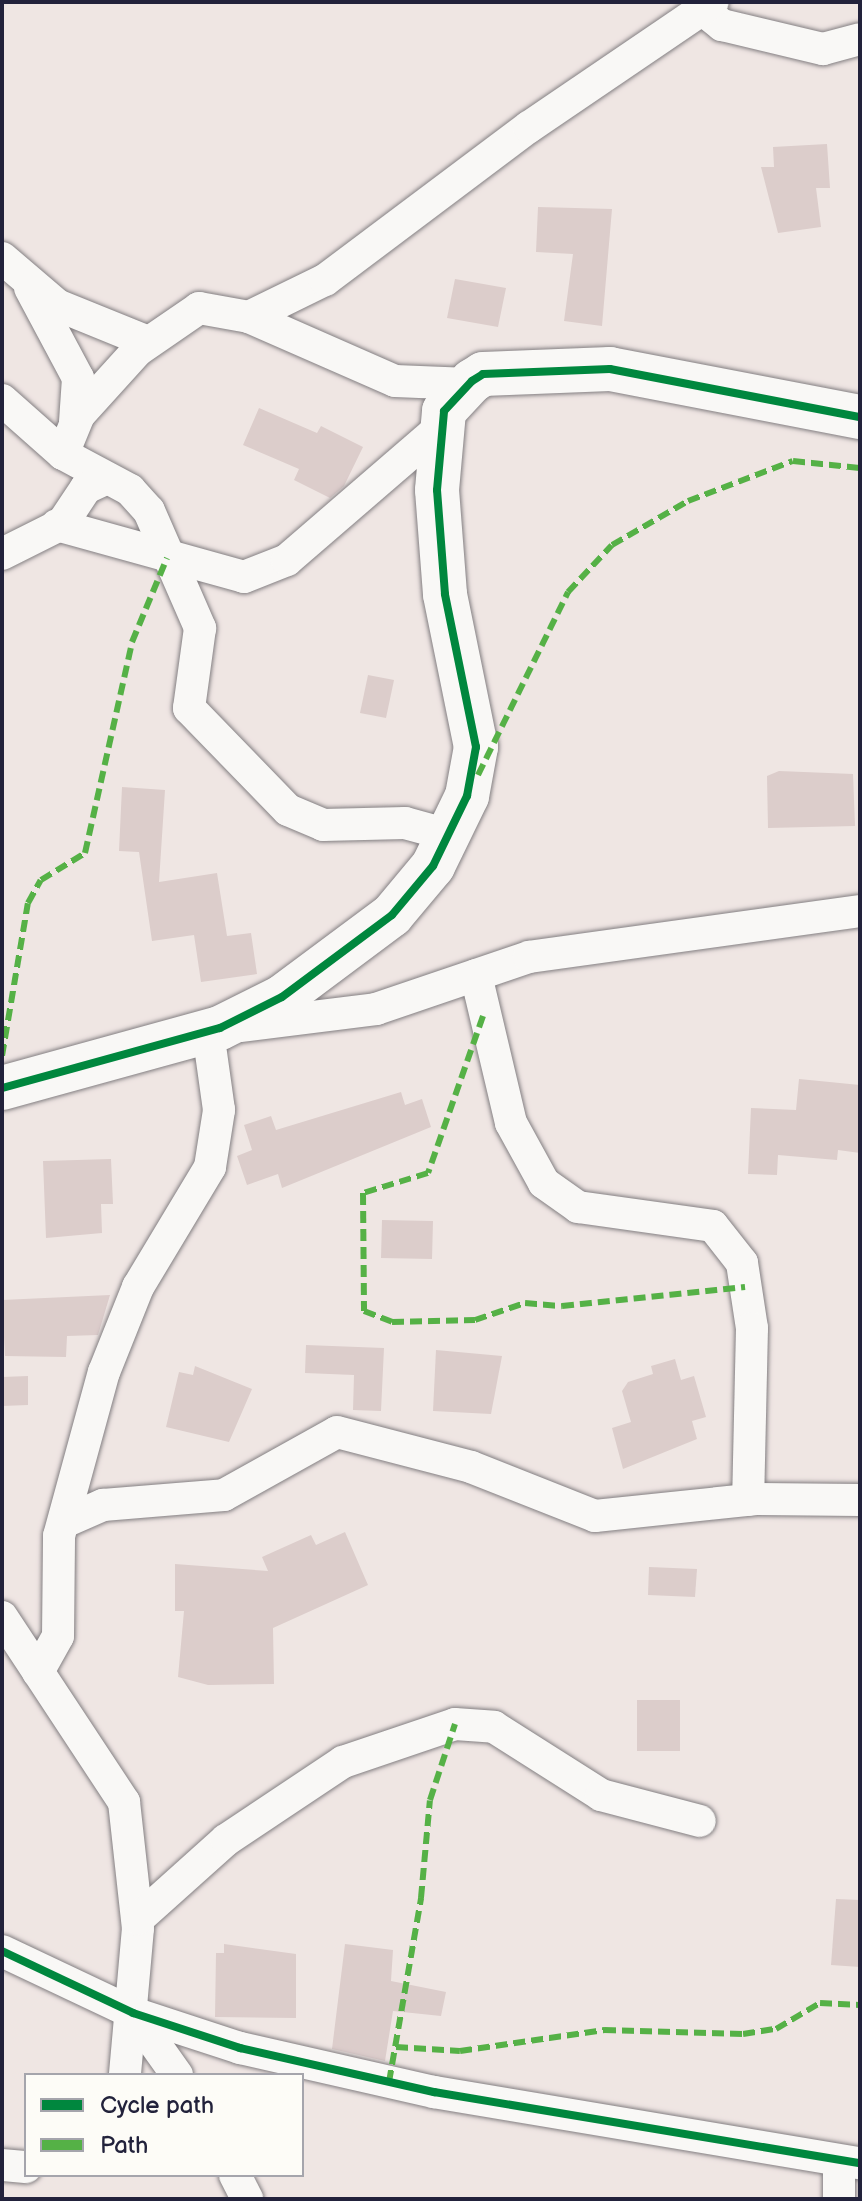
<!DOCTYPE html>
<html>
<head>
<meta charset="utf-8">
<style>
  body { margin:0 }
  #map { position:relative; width:862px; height:2201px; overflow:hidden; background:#efe6e3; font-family:"Balsamiq Sans",sans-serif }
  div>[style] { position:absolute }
  .building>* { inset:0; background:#dccdcb }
  .roads { filter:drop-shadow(0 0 2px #837f82) drop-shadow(0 0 2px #837f82) }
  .street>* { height:32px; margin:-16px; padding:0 16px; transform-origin:16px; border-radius:16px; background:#f9f8f6 }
  .secondary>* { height:44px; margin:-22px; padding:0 22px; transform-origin:22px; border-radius:22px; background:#f9f8f6 }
  .quiet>* { height:6px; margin-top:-3px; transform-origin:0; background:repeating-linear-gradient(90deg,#55b146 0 12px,transparent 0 18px) }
  .cycleway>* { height:8px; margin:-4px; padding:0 4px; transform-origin:4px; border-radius:4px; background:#00873e }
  span { translate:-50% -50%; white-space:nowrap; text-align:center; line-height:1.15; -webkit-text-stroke:7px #fdfcf7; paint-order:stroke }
  .frame { position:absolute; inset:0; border:4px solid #22223b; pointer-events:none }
  .legend { position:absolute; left:24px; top:2073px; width:280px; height:104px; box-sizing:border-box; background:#fdfcf7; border:2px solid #a5a5ac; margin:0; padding:10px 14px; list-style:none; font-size:24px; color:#22223b }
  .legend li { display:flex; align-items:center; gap:16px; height:40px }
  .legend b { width:40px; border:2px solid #a5a5ac }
</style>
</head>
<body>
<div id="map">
  <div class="building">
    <div style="clip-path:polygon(827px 144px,830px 188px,816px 188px,821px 227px,778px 233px,761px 167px,774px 167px,773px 147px)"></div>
    <div style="clip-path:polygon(538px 207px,612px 209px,602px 326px,564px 321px,573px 254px,536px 252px)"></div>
    <div style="clip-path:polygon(455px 279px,506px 288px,498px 327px,447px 318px)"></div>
    <div style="clip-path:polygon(259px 408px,317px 433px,321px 426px,363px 447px,344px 486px,330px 498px,294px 480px,299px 469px,243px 445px)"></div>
    <div style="clip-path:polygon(368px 675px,394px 680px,386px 718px,360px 713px)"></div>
    <div style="clip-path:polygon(779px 771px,853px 774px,855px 826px,768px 828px,767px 776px)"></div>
    <div style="clip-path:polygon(122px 787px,165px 790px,159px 882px,217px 873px,227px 936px,251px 933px,257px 974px,201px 982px,194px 935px,152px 941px,139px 852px,119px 851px)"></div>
    <div style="clip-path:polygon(799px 1079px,860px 1085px,860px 1153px,838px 1150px,837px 1160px,778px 1155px,777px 1175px,748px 1174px,751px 1108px,796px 1110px)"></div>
    <div style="clip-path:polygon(401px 1092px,405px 1105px,422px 1099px,431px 1127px,282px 1188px,278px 1174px,247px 1185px,237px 1156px,252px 1150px,244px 1125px,271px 1116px,276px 1130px)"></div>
    <div style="clip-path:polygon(111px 1159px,113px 1204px,101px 1204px,102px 1233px,46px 1238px,43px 1161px)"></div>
    <div style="clip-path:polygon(382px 1220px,433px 1221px,432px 1259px,381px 1258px)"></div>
    <div style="clip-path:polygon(110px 1295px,98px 1335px,67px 1336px,66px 1357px,5px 1356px,2px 1300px)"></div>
    <div style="clip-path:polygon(306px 1345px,384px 1348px,381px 1411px,353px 1410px,354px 1375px,305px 1373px)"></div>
    <div style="clip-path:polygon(436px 1350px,502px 1356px,491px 1414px,433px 1411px)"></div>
    <div style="clip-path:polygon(675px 1359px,681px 1380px,694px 1376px,706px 1417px,692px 1421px,697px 1439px,623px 1469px,612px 1428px,631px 1422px,622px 1391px,628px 1382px,653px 1374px,651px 1366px)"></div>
    <div style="clip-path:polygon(195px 1366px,252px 1389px,229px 1442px,166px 1427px,179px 1372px,193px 1375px)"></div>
    <div style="clip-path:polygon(28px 1376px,28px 1405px,2px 1406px,2px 1377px)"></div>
    <div style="clip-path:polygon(345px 1532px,368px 1585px,273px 1628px,274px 1684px,208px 1685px,178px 1677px,184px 1611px,175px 1611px,175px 1564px,268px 1571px,262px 1557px,311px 1535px,316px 1545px)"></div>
    <div style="clip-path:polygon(649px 1567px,697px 1569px,695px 1597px,648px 1595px)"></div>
    <div style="clip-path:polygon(637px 1700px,680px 1700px,680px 1751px,637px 1751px)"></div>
    <div style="clip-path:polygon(836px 1899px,860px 1900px,860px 1967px,831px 1965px)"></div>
    <div style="clip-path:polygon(224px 1944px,296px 1954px,296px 2018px,215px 2017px,216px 1953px,224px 1953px)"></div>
    <div style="clip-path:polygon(345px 1944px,393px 1950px,391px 1981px,446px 1992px,441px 2016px,393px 2011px,385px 2061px,332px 2049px)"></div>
  </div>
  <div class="roads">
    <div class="street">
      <div style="left:702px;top:9px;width:26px;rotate:39deg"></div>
      <div style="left:722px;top:25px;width:104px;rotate:13.4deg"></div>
      <div style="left:823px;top:49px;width:38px;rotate:-15deg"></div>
      <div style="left:2px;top:258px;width:72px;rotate:40.5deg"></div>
      <div style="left:57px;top:305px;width:98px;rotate:22.1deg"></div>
      <div style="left:30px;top:288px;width:102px;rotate:61.9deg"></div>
      <div style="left:78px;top:378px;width:44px;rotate:93.9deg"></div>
      <div style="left:249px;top:317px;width:85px;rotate:-26deg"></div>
      <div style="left:325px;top:280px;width:255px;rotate:-36.9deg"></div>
      <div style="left:529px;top:127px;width:222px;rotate:-34.2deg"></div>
      <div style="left:2px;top:400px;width:81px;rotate:41.5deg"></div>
      <div style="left:63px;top:454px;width:76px;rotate:28.2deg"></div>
      <div style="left:130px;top:490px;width:28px;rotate:48deg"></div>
      <div style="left:149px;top:511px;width:128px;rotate:66.4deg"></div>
      <div style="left:200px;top:628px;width:81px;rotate:97.8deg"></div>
      <div style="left:189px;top:708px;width:142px;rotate:45.9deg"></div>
      <div style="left:288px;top:810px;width:38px;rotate:23deg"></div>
      <div style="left:323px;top:825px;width:82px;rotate:-1.4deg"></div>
      <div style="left:405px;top:823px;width:46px;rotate:15.3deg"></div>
      <div style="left:63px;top:454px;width:42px;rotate:-67.7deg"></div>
      <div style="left:79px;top:415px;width:88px;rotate:-47.8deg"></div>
      <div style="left:138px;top:350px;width:74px;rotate:-34.5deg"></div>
      <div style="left:199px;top:308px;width:51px;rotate:10.2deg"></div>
      <div style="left:249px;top:317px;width:159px;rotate:23.7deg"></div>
      <div style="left:395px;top:381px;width:74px;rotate:2.3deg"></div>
      <div style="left:57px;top:525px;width:194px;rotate:15.5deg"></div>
      <div style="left:244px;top:577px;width:46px;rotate:-21.6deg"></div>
      <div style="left:287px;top:560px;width:203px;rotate:-40.8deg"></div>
      <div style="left:2px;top:554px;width:67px;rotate:-26.6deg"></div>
      <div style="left:62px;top:524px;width:43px;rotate:-56.3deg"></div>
      <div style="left:86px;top:488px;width:23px;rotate:-25deg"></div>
      <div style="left:476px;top:975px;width:152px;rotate:76.7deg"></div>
      <div style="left:511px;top:1123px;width:68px;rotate:61.2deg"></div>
      <div style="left:544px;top:1183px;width:42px;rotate:35.2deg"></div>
      <div style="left:578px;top:1207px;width:136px;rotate:8deg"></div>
      <div style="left:713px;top:1226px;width:47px;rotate:51.9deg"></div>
      <div style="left:742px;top:1263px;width:66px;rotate:81.3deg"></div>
      <div style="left:752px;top:1328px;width:172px;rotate:91.3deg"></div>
      <div style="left:240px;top:1026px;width:137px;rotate:-7.1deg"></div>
      <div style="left:376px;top:1009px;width:162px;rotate:-18.8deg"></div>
      <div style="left:529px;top:957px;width:334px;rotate:-7.9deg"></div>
      <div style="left:64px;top:1522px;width:43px;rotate:-23.6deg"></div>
      <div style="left:103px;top:1505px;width:121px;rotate:-4.7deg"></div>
      <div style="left:224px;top:1495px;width:129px;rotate:-29.1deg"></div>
      <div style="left:337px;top:1432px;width:138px;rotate:14.6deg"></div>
      <div style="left:471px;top:1467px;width:133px;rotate:21.6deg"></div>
      <div style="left:595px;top:1516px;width:164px;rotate:-6deg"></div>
      <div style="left:758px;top:1499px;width:102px;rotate:0.6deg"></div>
      <div style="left:2px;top:1617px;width:222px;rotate:56.6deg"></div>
      <div style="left:124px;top:1802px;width:127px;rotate:83.7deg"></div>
      <div style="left:138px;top:1928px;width:148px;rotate:95.1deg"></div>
      <div style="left:38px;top:1672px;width:41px;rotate:-60.9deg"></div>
      <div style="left:58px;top:1636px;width:100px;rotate:-89.4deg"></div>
      <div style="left:59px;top:1536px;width:170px;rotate:-74.7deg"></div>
      <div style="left:104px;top:1372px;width:92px;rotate:-68.2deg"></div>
      <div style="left:138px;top:1287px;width:140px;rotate:-59deg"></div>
      <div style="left:210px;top:1167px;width:58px;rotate:-81deg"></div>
      <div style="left:219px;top:1110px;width:79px;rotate:-98deg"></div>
      <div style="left:138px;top:1919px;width:118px;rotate:-41.9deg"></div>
      <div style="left:226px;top:1840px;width:141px;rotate:-33.7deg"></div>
      <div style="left:343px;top:1762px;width:118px;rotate:-18.7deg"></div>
      <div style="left:455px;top:1724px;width:39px;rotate:4deg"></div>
      <div style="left:494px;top:1727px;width:127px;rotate:32.4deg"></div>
      <div style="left:601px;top:1795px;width:102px;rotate:14.7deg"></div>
      <div style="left:2px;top:1951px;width:145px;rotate:25.3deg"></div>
      <div style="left:133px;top:2013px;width:113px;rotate:18.1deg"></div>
      <div style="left:240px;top:2048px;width:199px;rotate:12.8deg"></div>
      <div style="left:434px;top:2092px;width:432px;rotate:9.5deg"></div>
      <div style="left:133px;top:2013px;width:76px;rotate:54.6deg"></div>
      <div style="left:839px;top:2161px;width:38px;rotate:90deg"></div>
      <div style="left:2px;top:2165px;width:24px;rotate:5deg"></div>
      <div style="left:235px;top:2175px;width:27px;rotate:63deg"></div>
    </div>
    <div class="secondary">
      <div style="left:2px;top:1088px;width:226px;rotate:-15.4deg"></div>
      <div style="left:220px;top:1028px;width:69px;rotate:-26.6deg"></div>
      <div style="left:282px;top:997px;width:137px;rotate:-36.7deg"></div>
      <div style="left:392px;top:915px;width:64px;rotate:-50.1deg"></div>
      <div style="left:433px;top:866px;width:78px;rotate:-64.1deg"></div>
      <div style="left:467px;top:796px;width:50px;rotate:-79.6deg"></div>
      <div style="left:476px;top:747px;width:156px;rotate:-101.5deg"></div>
      <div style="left:445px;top:594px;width:104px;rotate:-94.4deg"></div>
      <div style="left:437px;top:490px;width:79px;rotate:-84.9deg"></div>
      <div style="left:444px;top:411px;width:41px;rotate:-47deg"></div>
      <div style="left:472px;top:381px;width:13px;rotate:-32deg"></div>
      <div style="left:483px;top:374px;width:127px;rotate:-2.3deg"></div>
      <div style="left:610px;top:369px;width:255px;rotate:10.9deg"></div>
    </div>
  </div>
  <div class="quiet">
    <div style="left:478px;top:775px;width:204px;rotate:-63.8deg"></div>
    <div style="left:568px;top:592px;width:64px;rotate:-46.9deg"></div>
    <div style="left:612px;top:545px;width:88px;rotate:-30.1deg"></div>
    <div style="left:688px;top:501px;width:112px;rotate:-20.9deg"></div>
    <div style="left:793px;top:461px;width:67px;rotate:6deg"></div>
    <div style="left:483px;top:1016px;width:166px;rotate:109.3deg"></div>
    <div style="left:428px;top:1173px;width:68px;rotate:162.9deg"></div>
    <div style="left:363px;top:1193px;width:118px;rotate:89.5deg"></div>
    <div style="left:364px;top:1311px;width:30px;rotate:21deg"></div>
    <div style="left:392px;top:1322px;width:83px;rotate:-1.4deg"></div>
    <div style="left:475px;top:1320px;width:53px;rotate:-18.8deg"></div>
    <div style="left:525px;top:1303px;width:37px;rotate:5deg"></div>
    <div style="left:562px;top:1306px;width:184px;rotate:-5.9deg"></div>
    <div style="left:2px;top:1056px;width:155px;rotate:-80.4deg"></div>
    <div style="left:28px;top:903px;width:26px;rotate:-61deg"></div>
    <div style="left:41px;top:880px;width:52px;rotate:-31.5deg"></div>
    <div style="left:85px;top:853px;width:216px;rotate:-77.4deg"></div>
    <div style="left:132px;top:642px;width:91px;rotate:-67.4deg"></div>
    <div style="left:396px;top:2047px;width:64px;rotate:3.6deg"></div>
    <div style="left:460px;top:2051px;width:146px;rotate:-8.3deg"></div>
    <div style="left:604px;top:2030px;width:139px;rotate:1.6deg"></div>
    <div style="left:743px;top:2034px;width:33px;rotate:-9deg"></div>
    <div style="left:776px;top:2029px;width:51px;rotate:-30.6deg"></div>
    <div style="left:820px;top:2003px;width:40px;rotate:2.9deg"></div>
    <div style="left:389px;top:2082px;width:187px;rotate:-80.1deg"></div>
    <div style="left:421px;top:1898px;width:98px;rotate:-84.8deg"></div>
    <div style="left:430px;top:1800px;width:80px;rotate:-71.8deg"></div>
  </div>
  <div class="cycleway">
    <div style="left:2px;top:1088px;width:226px;rotate:-15.4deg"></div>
    <div style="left:220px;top:1028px;width:69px;rotate:-26.6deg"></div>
    <div style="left:282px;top:997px;width:137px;rotate:-36.7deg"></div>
    <div style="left:392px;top:915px;width:64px;rotate:-50.1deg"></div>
    <div style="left:433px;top:866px;width:78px;rotate:-64.1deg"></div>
    <div style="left:467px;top:796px;width:50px;rotate:-79.6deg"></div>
    <div style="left:476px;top:747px;width:156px;rotate:-101.5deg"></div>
    <div style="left:445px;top:594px;width:104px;rotate:-94.4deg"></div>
    <div style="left:437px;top:490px;width:79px;rotate:-84.9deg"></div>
    <div style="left:444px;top:411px;width:41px;rotate:-47deg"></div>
    <div style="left:472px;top:381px;width:13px;rotate:-32deg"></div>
    <div style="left:483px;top:374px;width:127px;rotate:-2.3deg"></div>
    <div style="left:610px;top:369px;width:255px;rotate:10.9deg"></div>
    <div style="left:2px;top:1951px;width:145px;rotate:25.3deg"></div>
    <div style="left:133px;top:2013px;width:113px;rotate:18.1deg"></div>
    <div style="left:240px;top:2048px;width:199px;rotate:12.8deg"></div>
    <div style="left:434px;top:2092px;width:432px;rotate:9.5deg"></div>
  </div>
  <div class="frame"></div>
  <ul class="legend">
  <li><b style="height:10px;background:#00873e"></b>Cycle path</li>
  <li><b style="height:10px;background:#55b146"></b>Path</li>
  </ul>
</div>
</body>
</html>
